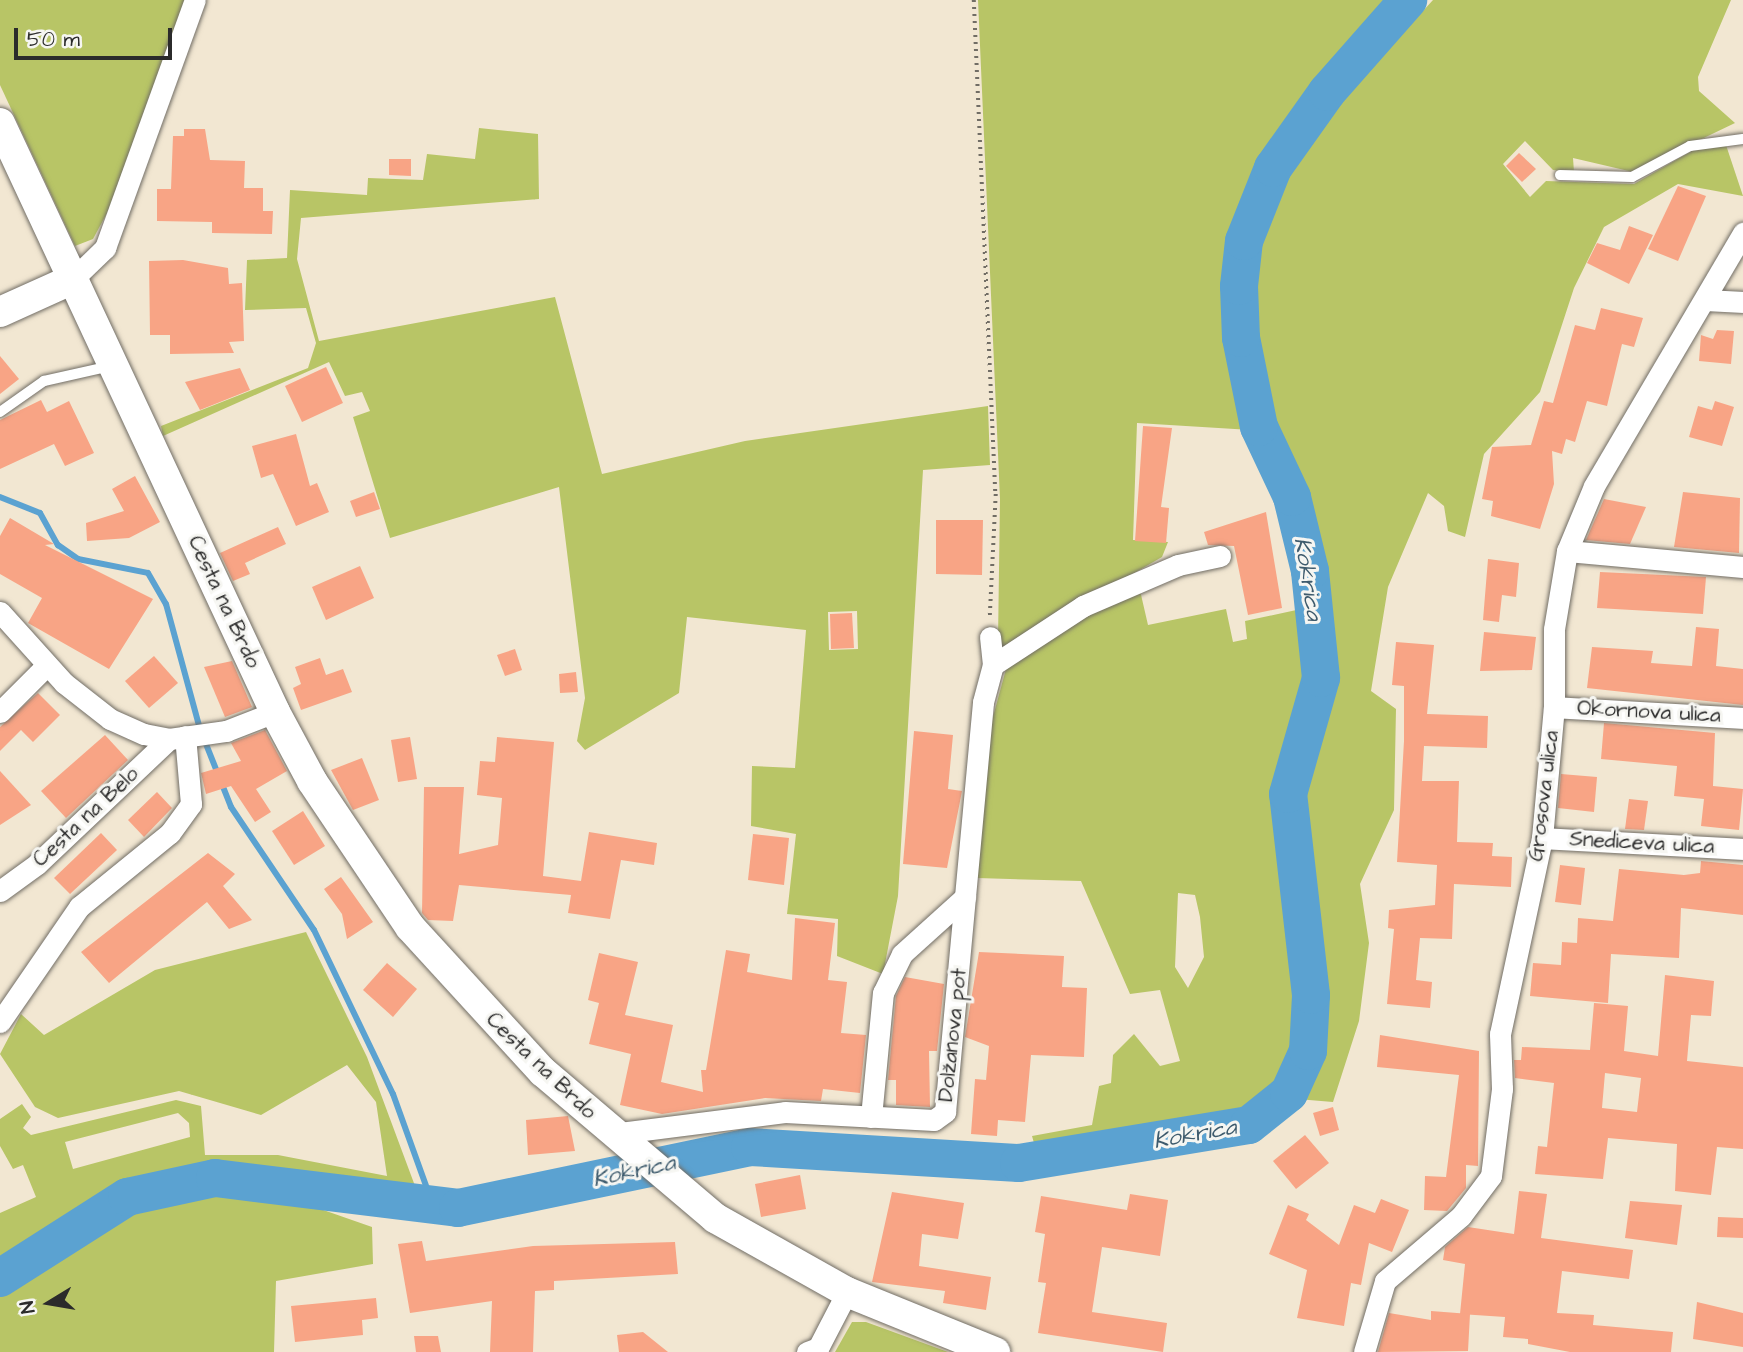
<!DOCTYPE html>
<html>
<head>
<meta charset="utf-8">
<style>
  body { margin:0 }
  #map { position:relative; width:1743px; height:1352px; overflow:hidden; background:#f2e7d2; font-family:"Architects Daughter",sans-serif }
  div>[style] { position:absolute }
  .green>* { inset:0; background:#b8c566 }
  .stream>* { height:6px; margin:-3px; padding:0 3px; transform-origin:3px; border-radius:3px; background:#5ba2d1 }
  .river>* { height:38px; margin:-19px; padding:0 19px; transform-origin:19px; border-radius:19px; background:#5ba2d1 }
  .building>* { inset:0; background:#f8a485 }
  .path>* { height:3.5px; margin-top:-1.75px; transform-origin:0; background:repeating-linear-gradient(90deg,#716d65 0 2px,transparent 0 7px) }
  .roads { filter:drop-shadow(0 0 2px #716d65) drop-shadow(0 0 2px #716d65) }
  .lane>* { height:10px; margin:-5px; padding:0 5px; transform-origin:5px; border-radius:5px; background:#fff }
  .street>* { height:21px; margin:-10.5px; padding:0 10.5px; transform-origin:10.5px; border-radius:10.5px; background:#fff }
  .secondary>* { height:30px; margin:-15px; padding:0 15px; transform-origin:15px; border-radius:15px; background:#fff }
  span { translate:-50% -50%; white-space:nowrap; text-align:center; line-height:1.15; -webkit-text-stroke:6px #f6f6f2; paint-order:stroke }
  .street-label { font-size:21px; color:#2b2b2b }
  .water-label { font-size:23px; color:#3e5b6d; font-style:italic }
  .north { position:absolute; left:14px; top:1268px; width:70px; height:70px; -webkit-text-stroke:5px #f6f6f2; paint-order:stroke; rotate:259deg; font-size:19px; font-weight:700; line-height:28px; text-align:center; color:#2b2b2b }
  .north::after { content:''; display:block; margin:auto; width:24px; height:32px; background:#2b2b2b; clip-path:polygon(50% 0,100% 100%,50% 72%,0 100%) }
  .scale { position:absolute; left:14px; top:28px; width:158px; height:32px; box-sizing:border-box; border:4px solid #2b2b2b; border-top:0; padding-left:9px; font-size:21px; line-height:24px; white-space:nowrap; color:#2b2b2b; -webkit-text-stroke:5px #f6f6f2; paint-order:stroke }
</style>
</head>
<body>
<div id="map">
  <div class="green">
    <div style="clip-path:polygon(0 0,191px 0,114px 200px,93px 239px,75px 246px,0 85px)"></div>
    <div style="clip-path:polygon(978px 0,1395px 0,1274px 146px,1242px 211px,1230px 283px,1230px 339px,1251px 430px,1137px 423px,1133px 540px,1168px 542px,1162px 557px,1003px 649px,998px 640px,1000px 499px)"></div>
    <div style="clip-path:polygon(1433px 0,1731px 0,1698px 77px,1699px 91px,1735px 123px,1633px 172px,1573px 158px,1574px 172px,1553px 170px,1525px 141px,1503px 164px,1530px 197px,1546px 181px,1634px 184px,1697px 148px,1726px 145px,1743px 196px,1678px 184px,1604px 227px,1574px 288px,1540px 392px,1484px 454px,1465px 537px,1448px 531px,1444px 506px,1428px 493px,1388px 587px,1371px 691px,1396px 709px,1394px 810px,1360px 884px,1369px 943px,1359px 1021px,1333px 1102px,1297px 1099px,1317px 1029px,1318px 991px,1296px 793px,1330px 683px,1329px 630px,1308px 514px,1261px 408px,1247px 300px,1249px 260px,1261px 220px,1299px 147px)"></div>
    <div style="clip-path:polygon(evenodd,479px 128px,538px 134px,539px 199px,301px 218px,297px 259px,319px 341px,555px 297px,602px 474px,745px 441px,988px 406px,990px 465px,923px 470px,898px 896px,883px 974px,837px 956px,838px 919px,787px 914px,796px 834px,751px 826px,752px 766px,795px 768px,806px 630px,687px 617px,679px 693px,585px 750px,577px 741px,585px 698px,559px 487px,390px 538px,353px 417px,370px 411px,362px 392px,345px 396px,329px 362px,163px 436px,161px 426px,308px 368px,316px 343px,306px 308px,245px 310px,247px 260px,287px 258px,290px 190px,367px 195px,368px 178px,423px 180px,427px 154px,475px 159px,479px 128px,857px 611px,858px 649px,829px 650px,828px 612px,857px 611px)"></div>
    <div style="clip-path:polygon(evenodd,1139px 586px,1148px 625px,1226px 609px,1233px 642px,1247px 639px,1245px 621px,1301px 609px,1307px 693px,1287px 766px,1283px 819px,1301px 969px,1299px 1049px,1290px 1074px,1244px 1113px,1119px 1137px,1034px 1143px,1032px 1136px,1092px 1125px,1099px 1086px,1111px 1083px,1113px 1055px,1134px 1034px,1160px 1066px,1180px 1061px,1160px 990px,1130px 994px,1081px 881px,977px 878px,991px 724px,1006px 669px,1074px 616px,1139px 586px,1178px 893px,1195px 895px,1200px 917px,1204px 957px,1188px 988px,1175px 967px,1178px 893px)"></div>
    <div style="clip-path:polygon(evenodd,306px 932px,367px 1057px,418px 1194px,238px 1172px,147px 1181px,93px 1204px,0 1267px,0 1213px,36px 1197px,23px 1165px,13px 1169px,0 1146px,0 1119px,22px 1104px,31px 1117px,23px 1128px,31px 1135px,176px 1100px,201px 1106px,205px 1155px,278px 1155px,387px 1176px,376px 1102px,347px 1065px,261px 1115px,179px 1091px,58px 1118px,35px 1107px,0 1054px,21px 1014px,44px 1035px,155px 970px,306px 932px,178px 1113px,189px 1123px,190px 1137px,73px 1169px,65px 1142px,178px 1113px)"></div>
    <div style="clip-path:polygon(217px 1188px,266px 1190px,372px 1227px,373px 1264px,276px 1281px,274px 1352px,0 1352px,0 1290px,75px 1234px,137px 1204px,173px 1192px)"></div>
    <div style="clip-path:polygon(852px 1322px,866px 1322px,948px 1352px,835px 1352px)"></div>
  </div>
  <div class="stream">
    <div style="left:0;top:497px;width:43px;rotate:21.8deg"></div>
    <div style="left:40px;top:513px;width:37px;rotate:61deg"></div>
    <div style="left:58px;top:545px;width:24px;rotate:35deg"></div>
    <div style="left:78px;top:559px;width:71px;rotate:11.3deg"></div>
    <div style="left:148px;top:573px;width:36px;rotate:60deg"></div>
    <div style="left:166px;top:604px;width:130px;rotate:74.8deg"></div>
    <div style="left:204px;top:739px;width:73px;rotate:68.3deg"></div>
    <div style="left:231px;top:807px;width:148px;rotate:56deg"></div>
    <div style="left:314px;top:930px;width:182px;rotate:64.3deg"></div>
    <div style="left:393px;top:1094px;width:118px;rotate:70.2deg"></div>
  </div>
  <div class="river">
    <div style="left:0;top:1278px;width:151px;rotate:-32.5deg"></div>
    <div style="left:127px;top:1197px;width:90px;rotate:-12.2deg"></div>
    <div style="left:215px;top:1178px;width:245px;rotate:7deg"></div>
    <div style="left:458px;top:1208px;width:298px;rotate:-11.8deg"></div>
    <div style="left:750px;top:1147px;width:269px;rotate:3.4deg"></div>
    <div style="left:1019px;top:1163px;width:233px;rotate:-9.4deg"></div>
    <div style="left:1249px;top:1125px;width:51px;rotate:-38.7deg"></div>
    <div style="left:1289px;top:1093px;width:46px;rotate:-65.7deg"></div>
    <div style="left:1308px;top:1051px;width:56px;rotate:-86.9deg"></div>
    <div style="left:1311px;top:995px;width:202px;rotate:-96.5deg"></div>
    <div style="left:1288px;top:794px;width:121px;rotate:-74.1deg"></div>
    <div style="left:1321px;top:678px;width:108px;rotate:-95.9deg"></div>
    <div style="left:1310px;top:571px;width:76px;rotate:-103.7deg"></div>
    <div style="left:1292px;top:497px;width:77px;rotate:-115.2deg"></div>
    <div style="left:1259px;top:427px;width:91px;rotate:-101.4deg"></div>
    <div style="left:1241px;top:338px;width:52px;rotate:-92.2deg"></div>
    <div style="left:1239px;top:286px;width:45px;rotate:-83.7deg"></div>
    <div style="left:1244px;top:241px;width:79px;rotate:-68.3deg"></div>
    <div style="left:1273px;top:168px;width:93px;rotate:-54.6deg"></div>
    <div style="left:1327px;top:92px;width:123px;rotate:-48.6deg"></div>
  </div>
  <div class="building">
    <div style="clip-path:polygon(184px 129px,205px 129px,210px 160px,245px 161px,244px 188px,263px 188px,263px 211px,273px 211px,272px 234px,212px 233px,212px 222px,157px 221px,157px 189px,171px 189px,173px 136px,184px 136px)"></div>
    <div style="clip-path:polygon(1519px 153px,1536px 169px,1522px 182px,1506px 166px)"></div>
    <div style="clip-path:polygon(389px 159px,411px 159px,411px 176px,389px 175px)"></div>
    <div style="clip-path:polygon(1678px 186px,1706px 196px,1678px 261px,1648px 249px)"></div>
    <div style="clip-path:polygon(1629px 226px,1653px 235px,1629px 284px,1587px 263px,1597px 243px,1620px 250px)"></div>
    <div style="clip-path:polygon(183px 260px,228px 268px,229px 284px,242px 283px,244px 341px,229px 342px,234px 353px,170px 354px,170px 335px,150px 335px,149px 261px)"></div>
    <div style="clip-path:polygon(1601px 308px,1643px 318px,1634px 347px,1622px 344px,1607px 406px,1587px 401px,1575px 442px,1566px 439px,1562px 454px,1552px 451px,1554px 484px,1540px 529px,1491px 516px,1493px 501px,1482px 499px,1492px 447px,1531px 445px,1544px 401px,1553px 403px,1575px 325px,1595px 330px)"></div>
    <div style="clip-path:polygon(1717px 330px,1734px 331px,1731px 364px,1699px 361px,1701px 335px,1713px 339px)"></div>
    <div style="clip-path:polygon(0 356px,19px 379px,0 394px)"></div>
    <div style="clip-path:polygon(326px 367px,343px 403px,302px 422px,285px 386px)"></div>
    <div style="clip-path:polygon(240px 368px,250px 390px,200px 410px,185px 382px)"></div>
    <div style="clip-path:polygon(41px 400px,47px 412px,69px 401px,94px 453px,65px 466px,54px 444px,0 469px,0 420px)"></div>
    <div style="clip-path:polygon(1715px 401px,1734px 407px,1722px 446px,1689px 437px,1698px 406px,1712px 410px)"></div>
    <div style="clip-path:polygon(1143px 426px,1172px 428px,1161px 507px,1169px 508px,1166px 543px,1135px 541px)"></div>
    <div style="clip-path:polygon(296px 434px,310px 486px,317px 483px,329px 512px,296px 526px,273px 474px,261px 478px,252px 446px)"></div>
    <div style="clip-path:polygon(135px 476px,160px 522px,129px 538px,87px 541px,86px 523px,124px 511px,112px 489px)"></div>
    <div style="clip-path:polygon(374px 492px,380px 509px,356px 517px,350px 501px)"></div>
    <div style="clip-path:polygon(1683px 492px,1740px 498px,1739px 553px,1674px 547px)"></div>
    <div style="clip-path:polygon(1604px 499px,1646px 507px,1630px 544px,1586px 540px)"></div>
    <div style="clip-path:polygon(1266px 512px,1282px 608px,1248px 615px,1234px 546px,1208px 545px,1204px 532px)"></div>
    <div style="clip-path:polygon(10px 518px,54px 544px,45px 545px,153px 599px,109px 669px,28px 623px,42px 598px,0 574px,0 536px)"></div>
    <div style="clip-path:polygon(936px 520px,983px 520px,982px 575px,936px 574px)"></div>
    <div style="clip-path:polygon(278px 527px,286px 544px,245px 563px,250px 574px,233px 581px,220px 553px)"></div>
    <div style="clip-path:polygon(1488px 559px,1519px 563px,1516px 597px,1502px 595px,1499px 622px,1483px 620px)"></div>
    <div style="clip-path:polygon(360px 566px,374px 598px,326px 620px,312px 587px)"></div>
    <div style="clip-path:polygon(1600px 572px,1706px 577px,1703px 614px,1597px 608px)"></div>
    <div style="clip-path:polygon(852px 613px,854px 648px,831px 649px,830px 614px)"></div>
    <div style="clip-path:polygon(1696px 627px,1719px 629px,1716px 666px,1743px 669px,1743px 705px,1587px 688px,1592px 647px,1653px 651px,1651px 663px,1692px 666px)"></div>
    <div style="clip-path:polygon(1484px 632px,1536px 637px,1532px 670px,1480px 671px)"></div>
    <div style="clip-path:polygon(1396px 642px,1434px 645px,1427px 714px,1488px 716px,1487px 748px,1424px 746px,1422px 781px,1459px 781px,1457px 842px,1493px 843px,1492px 856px,1512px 857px,1511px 887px,1454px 884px,1452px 939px,1420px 938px,1416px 980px,1432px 982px,1430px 1008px,1387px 1004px,1394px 929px,1388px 928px,1389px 910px,1435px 905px,1437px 865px,1397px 862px,1404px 741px,1404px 686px,1392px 685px)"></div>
    <div style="clip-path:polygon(515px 649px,522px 670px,505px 676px,497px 655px)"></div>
    <div style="clip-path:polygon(154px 656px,178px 683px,149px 708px,125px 681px)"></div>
    <div style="clip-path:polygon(320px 658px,326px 675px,343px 669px,352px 692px,301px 710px,293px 688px,301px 684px,295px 667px)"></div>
    <div style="clip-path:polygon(232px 661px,252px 707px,225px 717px,204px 667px)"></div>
    <div style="clip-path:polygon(576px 672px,578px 692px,560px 693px,559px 674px)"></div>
    <div style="clip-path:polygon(38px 693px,60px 715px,33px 742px,21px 730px,0 751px,0 727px)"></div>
    <div style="clip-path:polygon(1604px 723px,1715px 733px,1713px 786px,1743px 789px,1739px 830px,1701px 826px,1704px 799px,1674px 796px,1677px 766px,1601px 759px)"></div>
    <div style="clip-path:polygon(265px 730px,287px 771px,256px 789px,271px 812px,255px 822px,231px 786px,206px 794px,201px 773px,241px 761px,231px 743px)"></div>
    <div style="clip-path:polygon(914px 731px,953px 735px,948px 789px,962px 791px,947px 868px,903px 864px)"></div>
    <div style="clip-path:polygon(105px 735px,128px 760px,66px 818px,41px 791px)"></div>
    <div style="clip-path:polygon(410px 737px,417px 779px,398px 782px,391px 740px)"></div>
    <div style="clip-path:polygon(497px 737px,554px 742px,543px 876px,581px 881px,589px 832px,657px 843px,654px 865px,621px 860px,610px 919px,568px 913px,571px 895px,459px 885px,453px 921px,428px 920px,422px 913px,424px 787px,464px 787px,459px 854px,498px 845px,502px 798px,477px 795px,480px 761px,495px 762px)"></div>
    <div style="clip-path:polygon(362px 758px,379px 800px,353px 810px,331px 770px)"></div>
    <div style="clip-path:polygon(0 771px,31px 805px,0 825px)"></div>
    <div style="clip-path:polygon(1561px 774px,1597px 777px,1594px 812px,1558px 808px)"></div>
    <div style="clip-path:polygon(157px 792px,172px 808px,144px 837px,128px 820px)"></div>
    <div style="clip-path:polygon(1629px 799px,1648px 801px,1644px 830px,1625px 829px)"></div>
    <div style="clip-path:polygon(303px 811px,325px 846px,294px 865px,272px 831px)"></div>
    <div style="clip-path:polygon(101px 833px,117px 850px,70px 894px,54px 878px)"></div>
    <div style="clip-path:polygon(753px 834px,789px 838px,784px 885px,748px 880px)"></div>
    <div style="clip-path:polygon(208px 853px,235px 874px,223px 886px,252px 920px,229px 929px,207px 902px,109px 983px,81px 952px)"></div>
    <div style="clip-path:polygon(1701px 861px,1743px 865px,1743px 915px,1681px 908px,1679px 958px,1611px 954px,1608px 1003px,1530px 996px,1533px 963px,1561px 965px,1562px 942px,1577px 943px,1578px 918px,1613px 921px,1619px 869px,1684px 875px,1700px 873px)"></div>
    <div style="clip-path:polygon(1560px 865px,1585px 868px,1581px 905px,1555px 902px)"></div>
    <div style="clip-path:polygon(341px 877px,373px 922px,347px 939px,342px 914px,324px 889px)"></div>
    <div style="clip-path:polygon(795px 918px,835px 923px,828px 980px,847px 982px,841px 1033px,866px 1035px,860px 1093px,823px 1089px,821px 1101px,765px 1098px,662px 1114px,620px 1105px,631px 1054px,589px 1044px,599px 1003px,588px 1000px,599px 953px,638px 962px,625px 1015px,673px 1025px,661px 1082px,703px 1092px,701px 1070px,706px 1070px,726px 950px,750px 954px,747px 972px,792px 980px)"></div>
    <div style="clip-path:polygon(979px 952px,1064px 956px,1062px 987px,1087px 988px,1084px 1057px,1031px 1055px,1025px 1122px,998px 1120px,997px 1136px,971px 1134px,975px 1079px,986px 1080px,989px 1046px,965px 1037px)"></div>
    <div style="clip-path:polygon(387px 963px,417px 989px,393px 1017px,363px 990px)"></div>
    <div style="clip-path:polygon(evenodd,1665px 975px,1714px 981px,1711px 1016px,1691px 1015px,1687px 1061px,1743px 1067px,1743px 1149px,1717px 1147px,1711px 1195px,1675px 1191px,1677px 1144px,1608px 1138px,1603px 1179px,1535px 1174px,1538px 1146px,1547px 1147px,1554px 1083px,1515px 1078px,1514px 1060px,1521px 1060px,1522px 1047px,1590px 1050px,1594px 1003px,1628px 1006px,1624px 1051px,1658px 1056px,1665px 975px,1605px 1073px,1641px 1078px,1637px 1112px,1602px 1108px,1605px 1073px)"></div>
    <div style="clip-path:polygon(905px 977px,944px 984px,937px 1051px,929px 1051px,930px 1107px,896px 1105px,896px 1080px,888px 1080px,896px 996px)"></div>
    <div style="clip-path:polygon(1380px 1035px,1479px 1051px,1478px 1166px,1466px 1165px,1466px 1188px,1447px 1211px,1424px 1210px,1425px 1176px,1446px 1177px,1459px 1075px,1377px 1067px)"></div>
    <div style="clip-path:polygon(1333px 1107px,1339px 1130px,1320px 1136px,1313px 1113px)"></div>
    <div style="clip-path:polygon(568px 1116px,575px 1151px,528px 1155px,526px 1120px)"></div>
    <div style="clip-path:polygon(1305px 1135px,1329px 1163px,1296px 1189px,1273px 1161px)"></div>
    <div style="clip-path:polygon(800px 1175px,806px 1209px,761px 1217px,755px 1184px)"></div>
    <div style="clip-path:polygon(1519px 1191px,1547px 1194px,1541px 1238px,1633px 1250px,1629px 1279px,1562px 1271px,1557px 1313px,1594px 1315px,1593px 1325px,1673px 1332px,1671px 1352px,1570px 1352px,1528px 1344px,1528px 1339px,1503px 1337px,1505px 1317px,1460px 1314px,1465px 1264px,1443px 1260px,1445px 1247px,1468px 1227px,1514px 1234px)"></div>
    <div style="clip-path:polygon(892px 1192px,964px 1203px,958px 1239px,922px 1234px,919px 1266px,991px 1277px,986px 1310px,943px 1303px,945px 1291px,872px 1282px)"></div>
    <div style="clip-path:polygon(1130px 1194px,1168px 1200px,1160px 1256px,1102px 1247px,1092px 1312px,1167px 1323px,1163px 1352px,1038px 1333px,1046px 1283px,1038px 1282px,1045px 1234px,1035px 1232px,1041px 1196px,1127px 1210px)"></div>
    <div style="clip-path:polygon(1381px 1199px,1409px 1210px,1392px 1252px,1369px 1243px,1361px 1285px,1351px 1283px,1344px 1326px,1297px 1318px,1307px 1270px,1269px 1254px,1288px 1205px,1309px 1214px,1306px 1220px,1339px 1245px,1354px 1205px,1375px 1213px)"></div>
    <div style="clip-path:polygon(1630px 1201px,1682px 1205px,1677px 1245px,1625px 1238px)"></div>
    <div style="clip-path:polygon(1718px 1217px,1743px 1218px,1743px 1238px,1717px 1237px)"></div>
    <div style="clip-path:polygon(422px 1241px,426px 1261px,533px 1246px,675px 1242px,678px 1274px,554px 1281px,554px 1290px,535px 1291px,533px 1352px,490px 1352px,492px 1301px,410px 1313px,398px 1244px)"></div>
    <div style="clip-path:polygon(376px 1298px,378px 1318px,362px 1320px,363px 1335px,295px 1342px,291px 1306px)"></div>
    <div style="clip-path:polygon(1697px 1302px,1743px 1313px,1743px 1347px,1693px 1339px)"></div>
    <div style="clip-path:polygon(1431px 1311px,1470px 1314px,1468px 1351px,1378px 1352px,1389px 1313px,1431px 1320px)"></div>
    <div style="clip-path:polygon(643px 1332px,668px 1352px,619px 1352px,617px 1335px)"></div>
    <div style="clip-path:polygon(414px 1336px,438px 1336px,441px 1352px,416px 1352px)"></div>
  </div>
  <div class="path">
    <div style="left:974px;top:0;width:494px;rotate:87.5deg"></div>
    <div style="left:996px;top:494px;width:123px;rotate:92.8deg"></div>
  </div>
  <div class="roads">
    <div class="lane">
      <div style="left:1560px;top:175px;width:72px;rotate:1.6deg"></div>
      <div style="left:1632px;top:177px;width:66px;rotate:-28.1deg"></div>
      <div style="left:1690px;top:146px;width:53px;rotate:-7.5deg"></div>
      <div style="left:0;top:412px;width:54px;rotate:-35.2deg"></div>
      <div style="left:44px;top:381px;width:69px;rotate:-12.6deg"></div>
    </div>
    <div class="street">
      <div style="left:73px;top:279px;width:45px;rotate:-44.1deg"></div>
      <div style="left:105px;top:248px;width:264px;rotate:-70.1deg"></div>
      <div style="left:1706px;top:300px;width:37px;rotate:3deg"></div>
      <div style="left:1567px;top:551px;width:177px;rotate:5.2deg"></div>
      <div style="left:0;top:612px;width:96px;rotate:48deg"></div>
      <div style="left:64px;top:683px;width:58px;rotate:38deg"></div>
      <div style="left:110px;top:719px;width:37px;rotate:24deg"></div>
      <div style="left:144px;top:734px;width:25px;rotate:11deg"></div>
      <div style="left:169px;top:739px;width:58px;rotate:-8deg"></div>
      <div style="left:226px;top:731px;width:53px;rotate:-21.2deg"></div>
      <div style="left:993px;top:665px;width:108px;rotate:-33.2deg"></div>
      <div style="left:1083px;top:606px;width:103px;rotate:-23.3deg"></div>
      <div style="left:1178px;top:565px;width:43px;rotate:-12.1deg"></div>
      <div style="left:1554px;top:707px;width:189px;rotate:3.3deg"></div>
      <div style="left:0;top:712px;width:64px;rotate:-45deg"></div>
      <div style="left:1542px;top:838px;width:201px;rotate:3.1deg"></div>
      <div style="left:0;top:891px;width:46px;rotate:-36.1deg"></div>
      <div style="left:37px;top:864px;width:182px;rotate:-43.4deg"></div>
      <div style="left:0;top:1022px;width:140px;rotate:-55.5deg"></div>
      <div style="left:79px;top:907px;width:117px;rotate:-39.1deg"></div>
      <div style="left:170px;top:833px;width:36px;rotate:-54deg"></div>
      <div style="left:191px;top:804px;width:68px;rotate:-95deg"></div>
      <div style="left:871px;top:1117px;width:125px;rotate:-84.5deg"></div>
      <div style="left:883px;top:993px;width:43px;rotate:-64deg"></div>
      <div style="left:902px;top:954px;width:85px;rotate:-42.1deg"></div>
      <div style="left:612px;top:1134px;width:174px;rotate:-7.2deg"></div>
      <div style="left:785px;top:1112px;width:149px;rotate:3.1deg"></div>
      <div style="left:934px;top:1120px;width:14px;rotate:-36deg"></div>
      <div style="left:945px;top:1112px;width:412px;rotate:-84.7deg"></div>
      <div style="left:983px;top:702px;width:38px;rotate:-75deg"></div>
      <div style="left:993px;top:665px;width:28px;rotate:-96deg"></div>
      <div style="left:807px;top:1352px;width:12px;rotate:-20deg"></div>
      <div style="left:818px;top:1348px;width:63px;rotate:-62.6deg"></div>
      <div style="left:1364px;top:1352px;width:74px;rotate:-73.5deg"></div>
      <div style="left:1385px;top:1281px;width:100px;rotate:-40.5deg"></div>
      <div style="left:1461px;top:1216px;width:50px;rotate:-53.1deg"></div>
      <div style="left:1491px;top:1176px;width:88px;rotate:-82.8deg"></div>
      <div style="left:1502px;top:1089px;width:55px;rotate:-92.1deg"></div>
      <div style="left:1500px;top:1034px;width:200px;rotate:-77.9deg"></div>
      <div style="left:1542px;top:838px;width:132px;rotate:-84.8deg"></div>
      <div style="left:1554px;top:707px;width:78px;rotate:-90deg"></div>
      <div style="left:1554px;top:629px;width:79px;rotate:-80.5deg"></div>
      <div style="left:1567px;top:551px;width:70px;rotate:-67.4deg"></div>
      <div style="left:1594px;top:486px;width:294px;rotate:-59.5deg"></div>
    </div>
    <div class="secondary">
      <div style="left:0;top:123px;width:650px;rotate:64.97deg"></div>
      <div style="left:275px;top:712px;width:78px;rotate:61.8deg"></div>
      <div style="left:312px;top:781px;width:176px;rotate:56.1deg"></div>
      <div style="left:410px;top:927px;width:197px;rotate:47.5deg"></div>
      <div style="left:543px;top:1072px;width:226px;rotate:40.3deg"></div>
      <div style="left:715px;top:1218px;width:151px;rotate:29.3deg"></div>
      <div style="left:847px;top:1292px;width:160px;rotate:22.1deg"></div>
      <div style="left:0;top:312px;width:80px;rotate:-24.3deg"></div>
    </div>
  </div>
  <div class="street-label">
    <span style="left:224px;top:602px;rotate:65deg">Cesta na Brdo</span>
    <span style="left:1649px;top:712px;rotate:3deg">Okornova ulica</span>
    <span style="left:1544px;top:796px;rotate:-83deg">Grosova ulica</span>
    <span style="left:86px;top:817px;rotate:-43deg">Cesta na Belo</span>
    <span style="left:1642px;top:843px;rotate:3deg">Snediceva ulica</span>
    <span style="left:953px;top:1035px;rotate:-84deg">Dolžanova pot</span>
    <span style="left:541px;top:1066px;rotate:44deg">Cesta na Brdo</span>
  </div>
  <div class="water-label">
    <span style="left:1308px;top:579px;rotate:81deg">Kokrica</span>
    <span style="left:1195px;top:1134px;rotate:-10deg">Kokrica</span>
    <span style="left:634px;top:1171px;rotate:-12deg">Kokrica</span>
  </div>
  <div class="north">N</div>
  <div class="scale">50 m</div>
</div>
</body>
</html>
